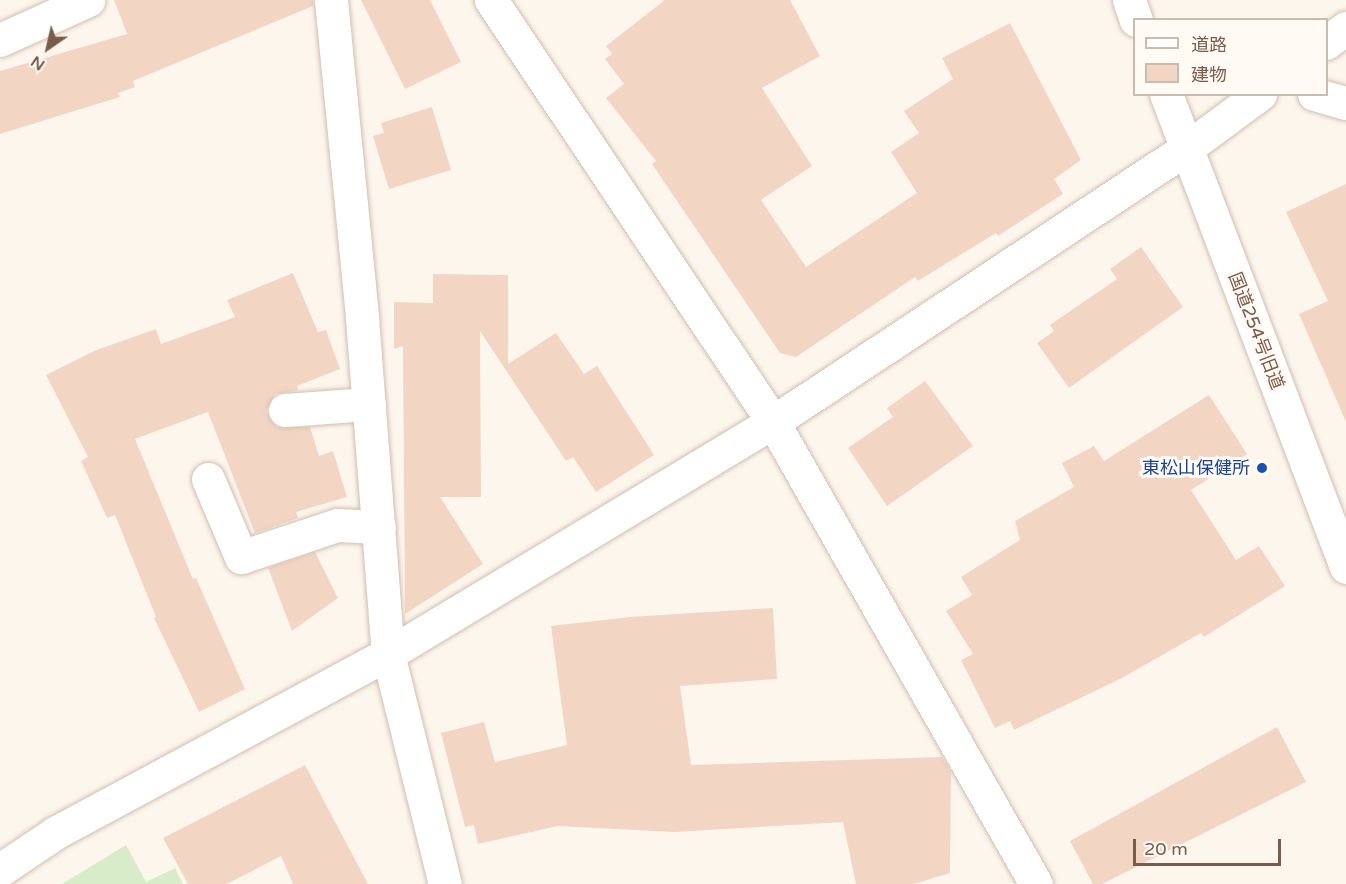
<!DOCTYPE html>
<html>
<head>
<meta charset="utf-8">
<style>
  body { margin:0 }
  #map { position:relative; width:1346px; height:884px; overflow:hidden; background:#fdf6ec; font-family:"Varela Round","Noto Sans JP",sans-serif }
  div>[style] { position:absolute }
  .green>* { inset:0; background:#d8ecc9 }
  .building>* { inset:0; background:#f3d5c3 }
  .roads { filter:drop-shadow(0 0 2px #d1beb0) drop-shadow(0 0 2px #d1beb0) }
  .minor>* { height:33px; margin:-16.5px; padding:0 16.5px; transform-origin:16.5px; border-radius:16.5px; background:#fff }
  .dots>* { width:16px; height:16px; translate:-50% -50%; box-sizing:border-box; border:3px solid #fffaf3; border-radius:50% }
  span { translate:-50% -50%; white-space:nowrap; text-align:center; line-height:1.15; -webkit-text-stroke:6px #fffaf3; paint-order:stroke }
  .street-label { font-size:18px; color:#7a5c4d }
  .transit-label { font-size:18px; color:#164399 }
  .right { translate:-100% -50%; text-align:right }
  .legend { position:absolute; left:1133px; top:18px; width:195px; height:78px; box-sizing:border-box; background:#fffaf3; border:2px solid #cabbb1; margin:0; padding:8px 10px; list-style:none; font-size:18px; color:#7a5c4d }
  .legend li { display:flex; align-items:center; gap:12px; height:30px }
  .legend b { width:30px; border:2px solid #cabbb1 }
  .north { position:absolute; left:18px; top:18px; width:60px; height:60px; -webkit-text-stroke:4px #fffaf3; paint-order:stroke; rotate:214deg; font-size:16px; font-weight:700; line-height:24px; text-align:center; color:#7a5c4d }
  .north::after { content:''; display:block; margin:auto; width:21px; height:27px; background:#7a5c4d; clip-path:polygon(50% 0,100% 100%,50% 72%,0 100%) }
  .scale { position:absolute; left:1133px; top:839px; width:148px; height:27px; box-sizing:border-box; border:3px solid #7a5c4d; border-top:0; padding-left:8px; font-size:18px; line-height:21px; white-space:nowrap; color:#7a5c4d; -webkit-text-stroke:4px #fffaf3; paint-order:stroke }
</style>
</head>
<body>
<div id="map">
  <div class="green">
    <div style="clip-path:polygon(126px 845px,146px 882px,175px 868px,183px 884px,62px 884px)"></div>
  </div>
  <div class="building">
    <div style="clip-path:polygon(114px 0,313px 0,313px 6px,133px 81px,135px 87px,118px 93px,120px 97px,0 134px,0 71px,127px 34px)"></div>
    <div style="clip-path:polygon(361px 0,430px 0,461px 62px,405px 89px)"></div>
    <div style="clip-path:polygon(665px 0,790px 0,820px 56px,762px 88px,812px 166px,761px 200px,806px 267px,917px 193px,891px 152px,919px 133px,904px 111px,953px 79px,942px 58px,1010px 23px,1081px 160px,1054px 179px,1063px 194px,998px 236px,996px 233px,918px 281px,915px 277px,796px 357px,780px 353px,652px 164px,656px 161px,606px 98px,624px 84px,605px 59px,612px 54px,606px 46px)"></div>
    <div style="clip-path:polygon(432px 107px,451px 170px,389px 189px,373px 136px,384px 133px,381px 123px)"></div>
    <div style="clip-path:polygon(1346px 184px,1346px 422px,1299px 314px,1328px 301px,1286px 212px)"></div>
    <div style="clip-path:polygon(1141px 247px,1183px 307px,1069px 388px,1037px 343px,1054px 331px,1050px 325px,1117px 279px,1110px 269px)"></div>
    <div style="clip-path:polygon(293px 273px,318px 332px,326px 330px,340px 369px,297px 386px,298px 390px,275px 394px,266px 412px,277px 427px,310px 427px,319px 456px,333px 451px,347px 497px,296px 512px,298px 518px,255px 533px,208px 412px,135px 439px,193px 579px,196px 578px,245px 689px,199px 712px,154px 618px,156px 617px,115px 515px,107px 518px,81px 461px,88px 457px,46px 375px,94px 351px,156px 329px,161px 344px,235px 317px,227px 300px)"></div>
    <div style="clip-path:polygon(433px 274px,508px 275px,508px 364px,556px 333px,584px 374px,597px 366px,654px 455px,596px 492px,573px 457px,566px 461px,480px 331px,481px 497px,440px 497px,483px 564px,405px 614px,403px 346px,394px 349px,394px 302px,433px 303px)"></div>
    <div style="clip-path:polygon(925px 381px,973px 446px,887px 506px,848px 448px,893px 417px,887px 408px)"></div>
    <div style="clip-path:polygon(1209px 395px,1247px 454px,1191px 490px,1236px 560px,1259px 546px,1285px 586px,1204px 637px,1201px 633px,1122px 678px,1014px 730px,1010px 721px,995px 728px,961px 660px,973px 654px,946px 611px,972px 595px,961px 577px,1020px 540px,1015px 521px,1074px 487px,1062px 463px,1094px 446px,1104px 461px)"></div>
    <div style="clip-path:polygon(315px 552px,338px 598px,292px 631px,268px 568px)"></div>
    <div style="clip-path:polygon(773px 608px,777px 679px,680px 686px,691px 765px,942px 757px,951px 772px,950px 873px,914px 884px,856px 884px,843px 822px,674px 832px,558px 826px,478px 844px,474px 825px,465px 827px,441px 733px,484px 722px,495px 762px,567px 745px,551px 626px,630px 617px)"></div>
    <div style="clip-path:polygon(1277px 727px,1306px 782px,1102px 884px,1093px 884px,1070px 841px)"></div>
    <div style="clip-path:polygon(305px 765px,368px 884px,293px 884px,281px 856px,227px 884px,188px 884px,163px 838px)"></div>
  </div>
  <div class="roads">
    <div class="minor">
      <div style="left:331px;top:0;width:320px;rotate:84.4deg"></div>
      <div style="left:362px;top:318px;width:337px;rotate:85.6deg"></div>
      <div style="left:388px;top:654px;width:237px;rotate:76.1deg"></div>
      <div style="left:491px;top:0;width:508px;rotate:56.25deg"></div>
      <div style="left:773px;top:422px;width:532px;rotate:60.35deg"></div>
      <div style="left:1129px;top:0;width:21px;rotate:71deg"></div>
      <div style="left:0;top:40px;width:97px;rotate:-24.4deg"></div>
      <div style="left:1326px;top:43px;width:25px;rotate:-37deg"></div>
      <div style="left:1166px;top:94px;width:506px;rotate:69.17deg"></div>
      <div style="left:1314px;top:94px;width:33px;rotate:16deg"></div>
      <div style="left:285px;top:410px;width:84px;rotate:-4.1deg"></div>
      <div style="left:208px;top:479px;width:85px;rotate:67.1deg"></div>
      <div style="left:241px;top:557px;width:101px;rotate:-18.4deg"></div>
      <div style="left:337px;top:525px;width:42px;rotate:2.7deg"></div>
      <div style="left:0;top:870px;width:66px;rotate:-33.9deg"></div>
      <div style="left:55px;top:833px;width:378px;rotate:-28.3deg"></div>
      <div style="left:388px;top:654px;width:449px;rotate:-31.1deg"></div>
      <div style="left:773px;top:422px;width:496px;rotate:-33.5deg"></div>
      <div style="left:1187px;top:148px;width:91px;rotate:-36.5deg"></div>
    </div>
  </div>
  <div class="dots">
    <div style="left:1262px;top:468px;background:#1a4fb4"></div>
  </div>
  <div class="street-label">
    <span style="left:1256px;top:331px;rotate:69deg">国道254号旧道</span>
  </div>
  <div class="transit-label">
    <span class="right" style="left:1250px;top:468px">東松山保健所</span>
  </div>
  <ul class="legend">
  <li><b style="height:8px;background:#fff"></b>道路</li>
  <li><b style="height:16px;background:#f3d5c3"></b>建物</li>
  </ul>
  <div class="north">N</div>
  <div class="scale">20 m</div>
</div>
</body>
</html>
